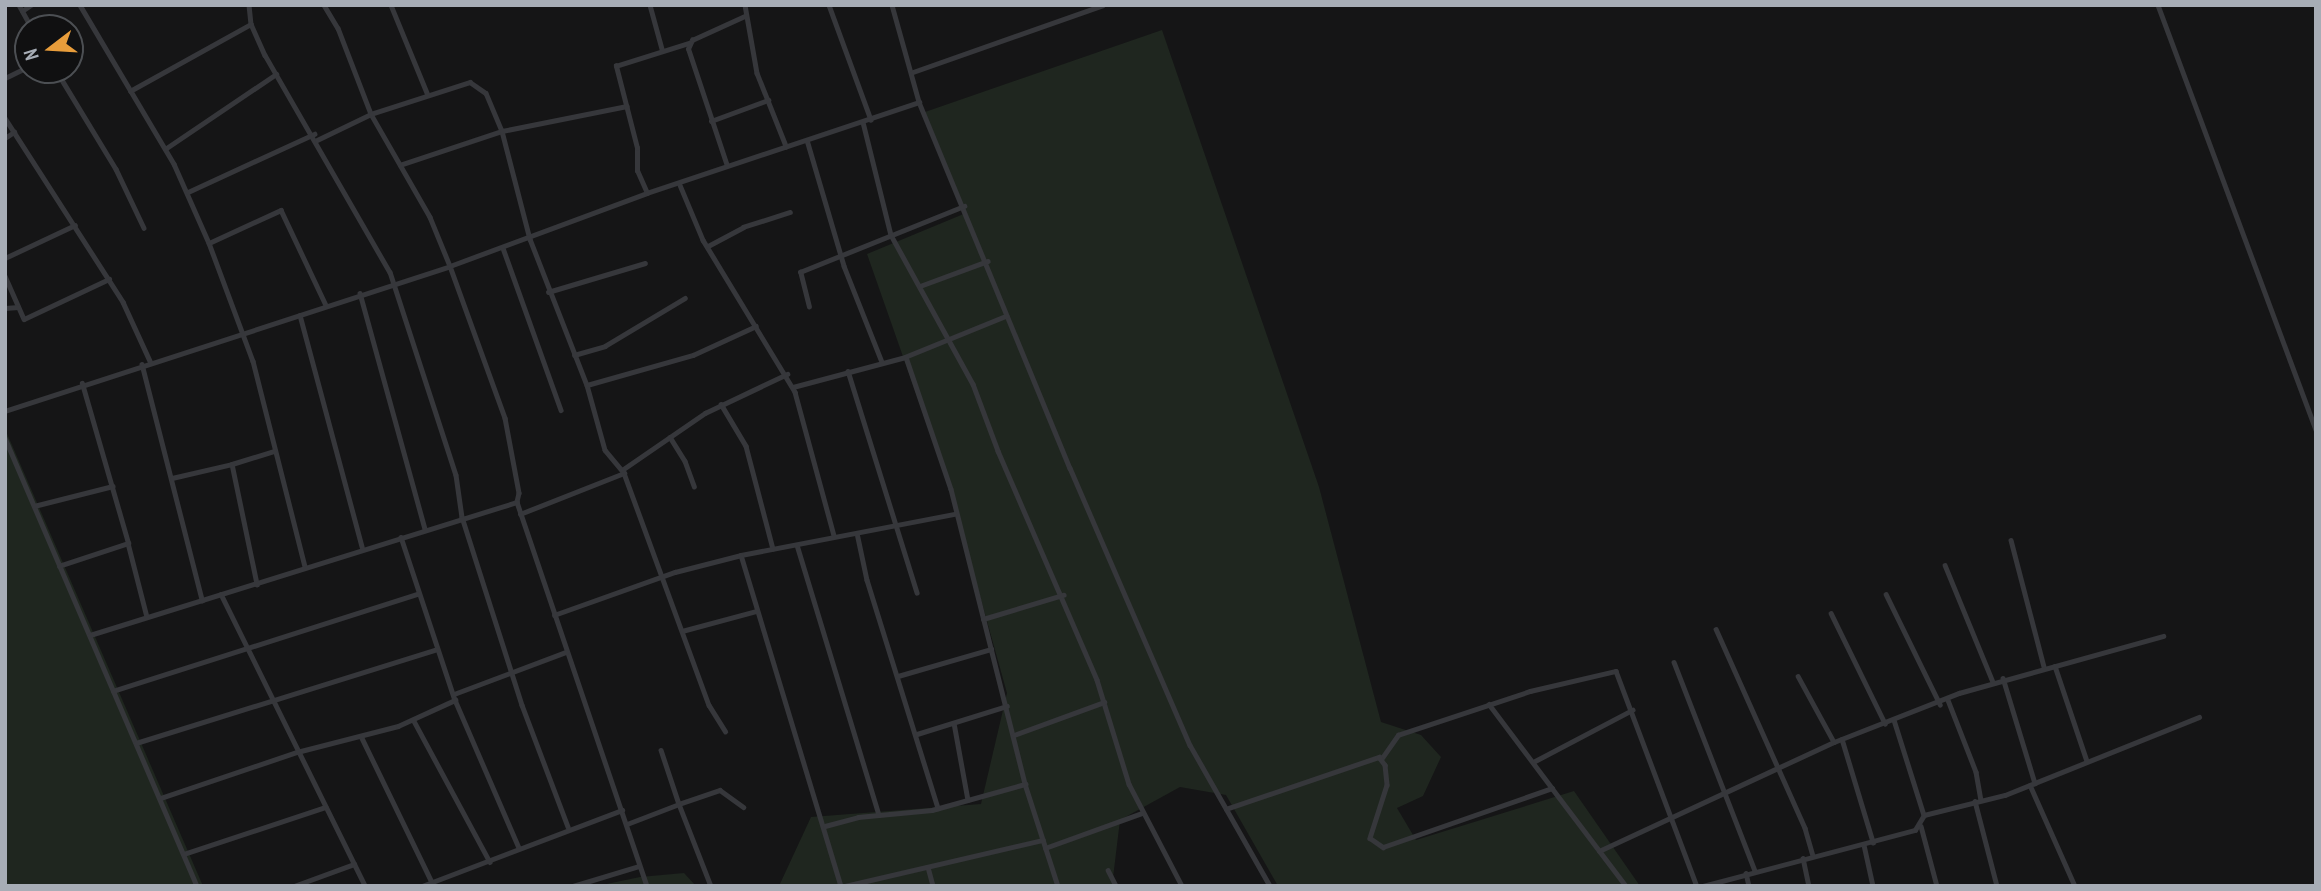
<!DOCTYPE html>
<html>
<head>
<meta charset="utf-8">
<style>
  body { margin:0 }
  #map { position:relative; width:2321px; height:891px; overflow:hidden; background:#151516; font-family:"PT Sans Narrow",sans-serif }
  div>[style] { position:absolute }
  .green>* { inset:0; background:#1f261f }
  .street>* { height:4.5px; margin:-2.25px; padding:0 2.25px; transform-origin:2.25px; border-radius:2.25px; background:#36373b }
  span { translate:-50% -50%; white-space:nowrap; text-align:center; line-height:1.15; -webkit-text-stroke:6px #101011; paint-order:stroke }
  .frame { position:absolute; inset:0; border:7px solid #a7adb6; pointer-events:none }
  .north { position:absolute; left:14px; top:14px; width:70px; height:70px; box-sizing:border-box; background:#101011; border:2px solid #4c4f53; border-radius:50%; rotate:253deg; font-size:19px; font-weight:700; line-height:28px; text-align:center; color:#a7adb6 }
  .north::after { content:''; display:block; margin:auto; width:24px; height:32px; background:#e89d3b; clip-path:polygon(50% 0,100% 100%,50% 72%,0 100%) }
</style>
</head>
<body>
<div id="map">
  <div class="green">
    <div style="clip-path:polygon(1162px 30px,1319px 487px,1381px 722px,1421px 735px,1441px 757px,1423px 796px,1397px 808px,1416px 840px,1574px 791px,1640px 886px,1278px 886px,1226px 795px,1180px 787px,1120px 820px,1112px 886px,779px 886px,811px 817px,981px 804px,1007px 693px,953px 499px,867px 254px,966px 213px,925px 112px)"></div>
    <div style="clip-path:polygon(5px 429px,203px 886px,5px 886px)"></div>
    <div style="clip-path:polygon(684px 873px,696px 886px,597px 886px,640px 877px)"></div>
  </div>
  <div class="street">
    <div style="left:19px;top:5px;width:26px;rotate:61deg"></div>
    <div style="left:80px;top:5px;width:185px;rotate:59.4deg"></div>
    <div style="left:174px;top:164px;width:86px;rotate:66.1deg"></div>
    <div style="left:209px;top:243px;width:126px;rotate:69.6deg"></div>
    <div style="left:253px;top:361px;width:212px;rotate:75.8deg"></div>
    <div style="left:249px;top:5px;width:19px;rotate:84deg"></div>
    <div style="left:251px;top:24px;width:34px;rotate:66deg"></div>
    <div style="left:265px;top:55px;width:250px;rotate:60.1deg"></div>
    <div style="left:390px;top:272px;width:213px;rotate:72deg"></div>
    <div style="left:456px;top:475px;width:42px;rotate:81.9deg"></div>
    <div style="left:462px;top:517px;width:197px;rotate:72.3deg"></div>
    <div style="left:522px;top:705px;width:130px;rotate:69.3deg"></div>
    <div style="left:324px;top:5px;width:27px;rotate:59deg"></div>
    <div style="left:338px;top:28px;width:92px;rotate:69deg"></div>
    <div style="left:371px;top:114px;width:119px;rotate:60.2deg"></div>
    <div style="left:430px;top:217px;width:53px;rotate:67.8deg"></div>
    <div style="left:450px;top:266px;width:162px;rotate:70.1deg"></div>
    <div style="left:505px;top:418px;width:76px;rotate:79.4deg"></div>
    <div style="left:519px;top:493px;width:9px;rotate:103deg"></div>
    <div style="left:391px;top:5px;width:97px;rotate:67.7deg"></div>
    <div style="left:650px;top:5px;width:46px;rotate:74.7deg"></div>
    <div style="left:745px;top:5px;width:69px;rotate:80deg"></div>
    <div style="left:757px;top:73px;width:79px;rotate:68.3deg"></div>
    <div style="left:829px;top:5px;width:122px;rotate:69.9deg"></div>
    <div style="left:892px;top:5px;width:101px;rotate:74.4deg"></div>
    <div style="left:919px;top:102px;width:396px;rotate:67.6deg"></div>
    <div style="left:1070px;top:468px;width:302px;rotate:66.6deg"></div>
    <div style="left:1190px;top:745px;width:162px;rotate:60.4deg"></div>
    <div style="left:2158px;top:5px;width:453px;rotate:69.6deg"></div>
    <div style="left:22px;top:11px;width:11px;rotate:-34deg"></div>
    <div style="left:56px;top:70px;width:116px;rotate:58.8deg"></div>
    <div style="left:116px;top:169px;width:65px;rotate:64.6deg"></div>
    <div style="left:913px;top:72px;width:201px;rotate:-19.4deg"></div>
    <div style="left:5px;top:78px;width:25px;rotate:-26deg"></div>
    <div style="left:130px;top:91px;width:138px;rotate:-29deg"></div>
    <div style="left:5px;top:118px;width:219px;rotate:57.3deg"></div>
    <div style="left:123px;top:302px;width:65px;rotate:65.4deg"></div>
    <div style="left:711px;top:121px;width:61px;rotate:-20.2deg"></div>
    <div style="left:863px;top:122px;width:116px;rotate:76.1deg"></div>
    <div style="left:891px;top:235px;width:170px;rotate:61.2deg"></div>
    <div style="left:973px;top:384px;width:72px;rotate:69.5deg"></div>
    <div style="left:998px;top:451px;width:249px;rotate:66.6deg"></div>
    <div style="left:1097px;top:680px;width:109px;rotate:72.9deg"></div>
    <div style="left:1129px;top:784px;width:115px;rotate:62.5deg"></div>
    <div style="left:5px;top:138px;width:11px;rotate:-34deg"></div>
    <div style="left:317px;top:140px;width:60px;rotate:-25.7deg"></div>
    <div style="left:371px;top:114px;width:104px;rotate:-17.9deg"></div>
    <div style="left:470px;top:82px;width:19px;rotate:35deg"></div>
    <div style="left:486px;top:93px;width:41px;rotate:67.2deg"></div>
    <div style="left:502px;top:131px;width:112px;rotate:75.5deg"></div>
    <div style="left:530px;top:239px;width:157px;rotate:68.7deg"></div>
    <div style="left:587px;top:385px;width:67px;rotate:74.5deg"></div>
    <div style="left:605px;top:450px;width:30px;rotate:50deg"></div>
    <div style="left:624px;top:473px;width:247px;rotate:69.9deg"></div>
    <div style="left:709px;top:705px;width:31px;rotate:58deg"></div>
    <div style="left:807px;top:140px;width:131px;rotate:73.6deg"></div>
    <div style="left:844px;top:266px;width:103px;rotate:68.4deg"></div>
    <div style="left:165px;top:149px;width:134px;rotate:-34deg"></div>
    <div style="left:400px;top:165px;width:108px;rotate:-18.4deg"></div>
    <div style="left:502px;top:131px;width:127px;rotate:-11.3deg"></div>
    <div style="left:727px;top:166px;width:123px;rotate:-108.4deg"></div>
    <div style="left:688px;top:49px;width:10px;rotate:-66deg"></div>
    <div style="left:692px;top:40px;width:58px;rotate:-24.4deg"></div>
    <div style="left:680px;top:185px;width:60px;rotate:67.3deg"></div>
    <div style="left:703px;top:240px;width:178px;rotate:58.8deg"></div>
    <div style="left:795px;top:392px;width:149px;rotate:74.8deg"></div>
    <div style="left:188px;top:192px;width:139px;rotate:-24.7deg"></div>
    <div style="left:647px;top:193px;width:24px;rotate:-114deg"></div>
    <div style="left:637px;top:171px;width:23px;rotate:-90deg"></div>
    <div style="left:637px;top:148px;width:85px;rotate:-104.4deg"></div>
    <div style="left:616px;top:66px;width:77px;rotate:-17.5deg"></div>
    <div style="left:209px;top:243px;width:79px;rotate:-24.6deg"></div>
    <div style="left:281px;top:210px;width:105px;rotate:64.7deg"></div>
    <div style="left:708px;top:246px;width:40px;rotate:-28deg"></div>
    <div style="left:743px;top:227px;width:49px;rotate:-17.7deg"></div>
    <div style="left:503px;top:248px;width:172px;rotate:70.3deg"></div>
    <div style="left:5px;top:258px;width:77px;rotate:-25.2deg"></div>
    <div style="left:5px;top:276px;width:47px;rotate:66.2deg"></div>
    <div style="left:24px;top:319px;width:94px;rotate:-25.2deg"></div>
    <div style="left:920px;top:286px;width:72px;rotate:-20.2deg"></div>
    <div style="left:548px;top:292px;width:101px;rotate:-16.6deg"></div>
    <div style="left:360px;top:293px;width:245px;rotate:74.6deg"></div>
    <div style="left:809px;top:307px;width:36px;rotate:-104deg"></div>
    <div style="left:800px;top:272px;width:177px;rotate:-21.9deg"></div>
    <div style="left:5px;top:308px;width:13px;rotate:-4deg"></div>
    <div style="left:300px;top:315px;width:240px;rotate:75deg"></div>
    <div style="left:1007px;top:316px;width:109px;rotate:157.9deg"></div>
    <div style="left:906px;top:357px;width:139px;rotate:71.2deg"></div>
    <div style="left:951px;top:489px;width:304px;rotate:75.9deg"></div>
    <div style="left:1025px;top:784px;width:107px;rotate:72.1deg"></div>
    <div style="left:574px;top:355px;width:32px;rotate:-16deg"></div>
    <div style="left:605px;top:346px;width:93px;rotate:-31deg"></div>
    <div style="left:142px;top:364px;width:244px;rotate:75.7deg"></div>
    <div style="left:848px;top:371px;width:232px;rotate:72.7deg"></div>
    <div style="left:587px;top:385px;width:110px;rotate:-15.8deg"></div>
    <div style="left:693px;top:355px;width:69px;rotate:-24.7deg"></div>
    <div style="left:793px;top:387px;width:117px;rotate:-14.9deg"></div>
    <div style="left:721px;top:404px;width:49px;rotate:59.2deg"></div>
    <div style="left:746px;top:446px;width:106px;rotate:75.3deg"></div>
    <div style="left:5px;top:411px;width:468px;rotate:-18deg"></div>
    <div style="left:450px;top:266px;width:210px;rotate:-20.3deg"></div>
    <div style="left:647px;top:193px;width:287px;rotate:-18.5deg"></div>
    <div style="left:670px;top:437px;width:28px;rotate:58deg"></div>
    <div style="left:685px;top:461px;width:27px;rotate:70deg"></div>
    <div style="left:5px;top:438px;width:487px;rotate:66.8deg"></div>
    <div style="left:232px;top:464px;width:44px;rotate:-17.2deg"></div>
    <div style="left:622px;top:470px;width:101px;rotate:-34.5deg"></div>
    <div style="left:705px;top:413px;width:91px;rotate:-25.4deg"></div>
    <div style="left:172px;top:478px;width:62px;rotate:-13.1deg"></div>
    <div style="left:232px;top:464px;width:123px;rotate:78.2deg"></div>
    <div style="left:34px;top:506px;width:81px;rotate:-14.2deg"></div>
    <div style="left:520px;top:514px;width:112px;rotate:-21.5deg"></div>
    <div style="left:857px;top:533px;width:48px;rotate:78deg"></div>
    <div style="left:867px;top:580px;width:239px;rotate:72.7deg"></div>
    <div style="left:401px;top:537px;width:172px;rotate:71.7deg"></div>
    <div style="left:455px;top:700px;width:161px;rotate:66.6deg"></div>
    <div style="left:2011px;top:540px;width:131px;rotate:75.4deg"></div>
    <div style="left:128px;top:543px;width:76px;rotate:75.6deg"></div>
    <div style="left:797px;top:545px;width:282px;rotate:73.1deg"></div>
    <div style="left:741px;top:555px;width:217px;rotate:-10.9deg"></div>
    <div style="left:1945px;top:565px;width:126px;rotate:67.7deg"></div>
    <div style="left:59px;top:566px;width:73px;rotate:-18.4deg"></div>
    <div style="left:128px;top:543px;width:166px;rotate:-106.1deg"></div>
    <div style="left:221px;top:594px;width:326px;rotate:63.7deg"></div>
    <div style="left:1886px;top:594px;width:123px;rotate:63.9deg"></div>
    <div style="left:1831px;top:613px;width:123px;rotate:63.9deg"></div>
    <div style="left:554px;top:615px;width:128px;rotate:-19.6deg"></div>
    <div style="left:675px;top:572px;width:68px;rotate:-14.4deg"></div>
    <div style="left:741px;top:555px;width:346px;rotate:73.2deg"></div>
    <div style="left:983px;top:619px;width:84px;rotate:-16.7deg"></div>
    <div style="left:1716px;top:629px;width:218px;rotate:65.9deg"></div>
    <div style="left:1805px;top:828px;width:29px;rotate:74deg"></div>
    <div style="left:682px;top:631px;width:77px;rotate:-15.1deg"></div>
    <div style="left:90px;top:635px;width:447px;rotate:-17.3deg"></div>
    <div style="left:517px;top:502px;width:405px;rotate:71.3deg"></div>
    <div style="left:1674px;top:662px;width:224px;rotate:68.8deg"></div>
    <div style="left:2055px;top:666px;width:100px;rotate:71.4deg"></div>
    <div style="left:898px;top:676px;width:97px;rotate:-16.2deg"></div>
    <div style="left:1798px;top:676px;width:75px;rotate:61.4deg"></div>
    <div style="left:2003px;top:678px;width:110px;rotate:73.1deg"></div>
    <div style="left:113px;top:691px;width:319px;rotate:-17.7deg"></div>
    <div style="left:454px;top:694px;width:120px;rotate:-20.6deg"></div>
    <div style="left:1948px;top:700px;width:77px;rotate:68.7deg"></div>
    <div style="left:1976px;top:772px;width:28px;rotate:80deg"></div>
    <div style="left:1489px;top:704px;width:105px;rotate:53.1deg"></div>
    <div style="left:1894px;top:720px;width:100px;rotate:72.5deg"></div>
    <div style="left:414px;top:721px;width:160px;rotate:61.7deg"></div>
    <div style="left:954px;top:723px;width:78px;rotate:79.7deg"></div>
    <div style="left:917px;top:734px;width:94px;rotate:-17.3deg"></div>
    <div style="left:1014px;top:735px;width:96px;rotate:-20.1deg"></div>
    <div style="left:361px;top:736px;width:162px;rotate:64.1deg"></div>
    <div style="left:1842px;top:739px;width:108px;rotate:73.2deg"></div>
    <div style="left:136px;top:743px;width:315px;rotate:-17.3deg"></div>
    <div style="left:661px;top:750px;width:57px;rotate:71.6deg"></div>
    <div style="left:679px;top:804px;width:43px;rotate:-18.9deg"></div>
    <div style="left:720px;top:790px;width:29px;rotate:36deg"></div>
    <div style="left:1382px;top:758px;width:28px;rotate:-55deg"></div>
    <div style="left:1398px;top:735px;width:139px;rotate:-18.4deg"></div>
    <div style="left:1530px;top:691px;width:88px;rotate:-13.1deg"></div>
    <div style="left:1616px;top:671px;width:230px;rotate:69.4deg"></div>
    <div style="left:1535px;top:761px;width:110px;rotate:-27.7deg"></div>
    <div style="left:2030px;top:785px;width:111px;rotate:66deg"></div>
    <div style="left:161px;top:798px;width:144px;rotate:-18.7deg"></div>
    <div style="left:297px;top:752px;width:104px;rotate:-14.4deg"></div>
    <div style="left:398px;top:726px;width:63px;rotate:-24.5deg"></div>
    <div style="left:1975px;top:801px;width:88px;rotate:75.5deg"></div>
    <div style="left:1226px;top:809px;width:162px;rotate:-18.8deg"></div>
    <div style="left:1379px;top:757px;width:10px;rotate:53deg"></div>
    <div style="left:1385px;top:765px;width:20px;rotate:84deg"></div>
    <div style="left:1387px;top:785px;width:56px;rotate:107.8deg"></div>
    <div style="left:1370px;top:838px;width:16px;rotate:35deg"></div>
    <div style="left:1383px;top:847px;width:179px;rotate:-19.2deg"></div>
    <div style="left:1552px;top:788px;width:123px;rotate:52.9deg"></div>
    <div style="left:627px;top:824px;width:56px;rotate:-21deg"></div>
    <div style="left:679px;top:804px;width:88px;rotate:68.7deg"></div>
    <div style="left:825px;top:826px;width:34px;rotate:-15deg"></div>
    <div style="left:858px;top:817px;width:74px;rotate:-5.4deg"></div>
    <div style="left:932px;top:810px;width:97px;rotate:-15.6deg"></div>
    <div style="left:1921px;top:826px;width:62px;rotate:75.1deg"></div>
    <div style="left:1864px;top:845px;width:42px;rotate:77.6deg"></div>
    <div style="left:1045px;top:848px;width:103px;rotate:-19.8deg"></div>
    <div style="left:1599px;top:851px;width:259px;rotate:-24.9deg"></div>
    <div style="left:1834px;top:742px;width:134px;rotate:-21.4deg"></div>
    <div style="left:1959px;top:693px;width:212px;rotate:-15.6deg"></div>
    <div style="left:184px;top:854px;width:149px;rotate:-18.4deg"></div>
    <div style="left:1803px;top:858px;width:29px;rotate:78deg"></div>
    <div style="left:928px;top:867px;width:20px;rotate:75deg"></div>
    <div style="left:1108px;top:870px;width:18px;rotate:63deg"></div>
    <div style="left:1746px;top:873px;width:13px;rotate:77deg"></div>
    <div style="left:294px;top:886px;width:64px;rotate:-20.1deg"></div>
    <div style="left:422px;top:886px;width:214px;rotate:-20.8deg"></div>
    <div style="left:573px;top:886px;width:69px;rotate:-16.9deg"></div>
    <div style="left:845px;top:886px;width:203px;rotate:-13.1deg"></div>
    <div style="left:1703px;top:886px;width:219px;rotate:-14.8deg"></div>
    <div style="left:1915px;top:830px;width:17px;rotate:-59deg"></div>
    <div style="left:1924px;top:815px;width:83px;rotate:-13.9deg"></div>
    <div style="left:2005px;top:795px;width:209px;rotate:-21.9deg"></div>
  </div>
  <div class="frame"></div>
  <div class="north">N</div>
</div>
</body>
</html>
